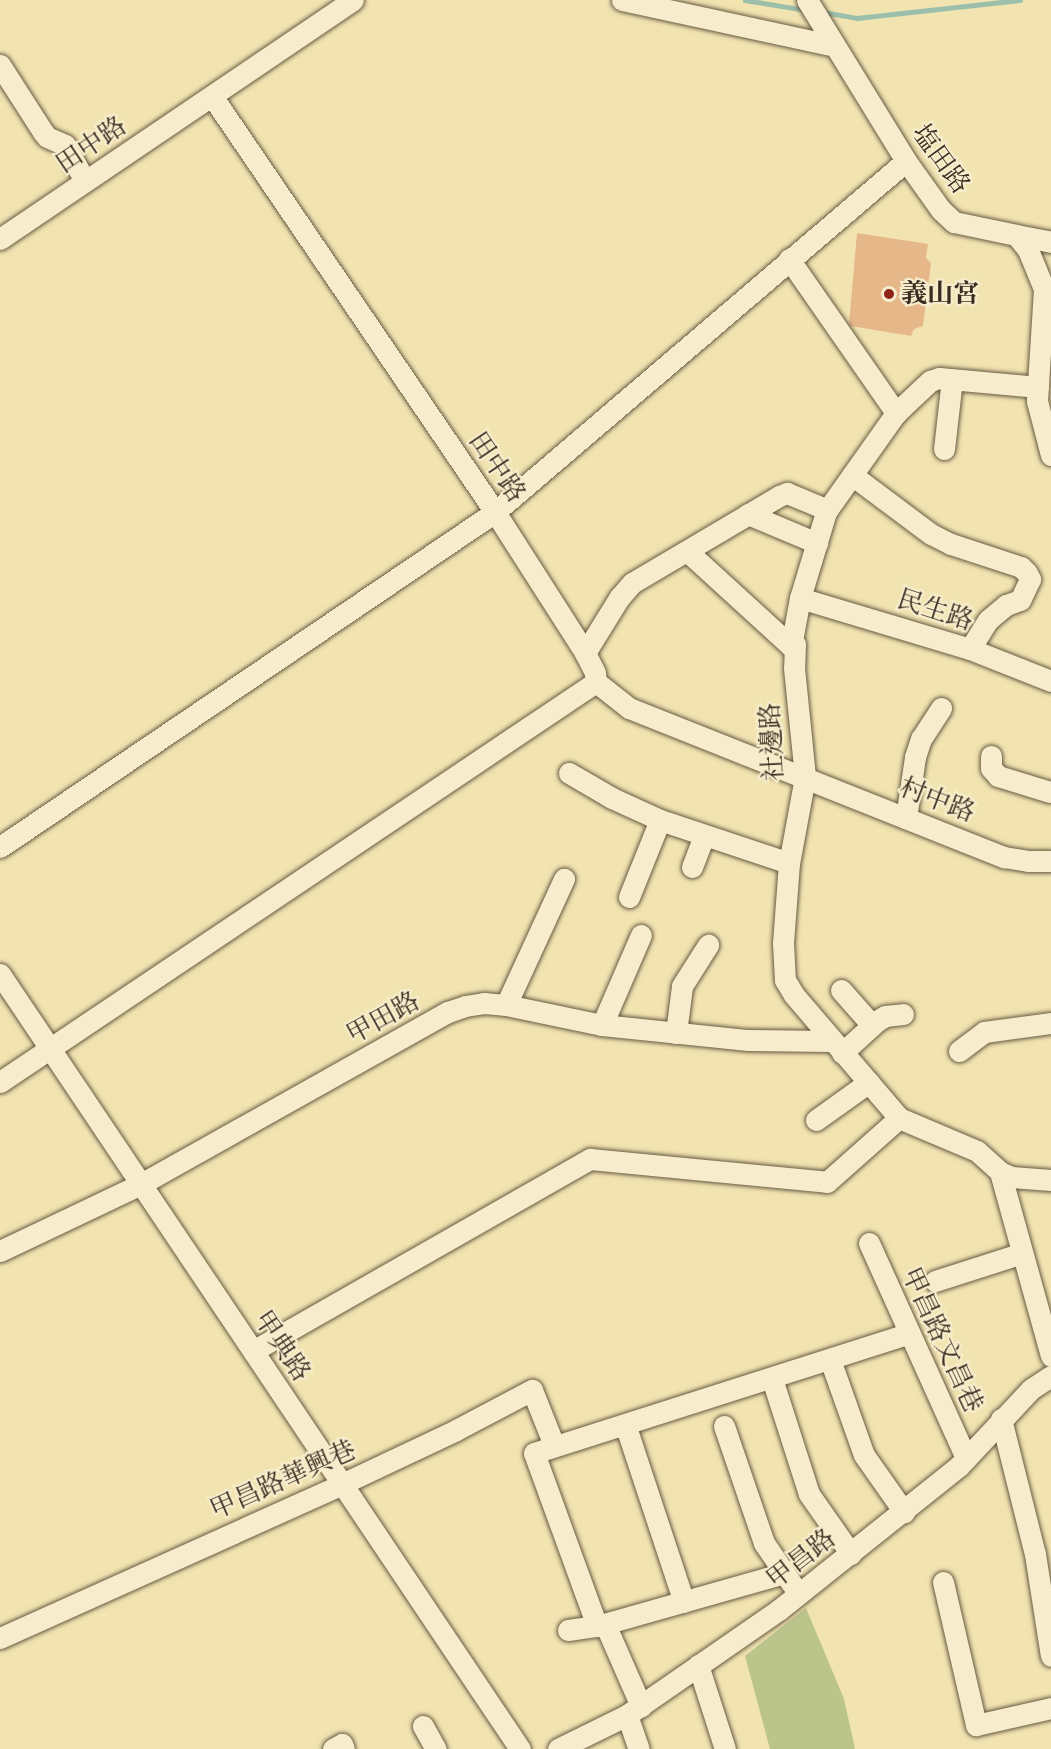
<!DOCTYPE html>
<html>
<head>
<meta charset="utf-8">
<style>
  body { margin:0 }
  #map { position:relative; width:1051px; height:1749px; overflow:hidden; background:#f2e4b1; font-family:Cardo,"Noto Serif TC",serif }
  div>[style] { position:absolute }
  .green>* { inset:0; background:#bbc48b }
  .stream>* { height:4.5px; margin:-2.25px; padding:0 2.25px; transform-origin:2.25px; border-radius:2.25px; background:#9bbfaa }
  .building>* { inset:0; background:#e6b789 }
  .roads { filter:drop-shadow(0 0 2px #685a44) drop-shadow(0 0 2px #685a44) }
  .minor>* { height:21px; margin:-10.5px; padding:0 10.5px; transform-origin:10.5px; border-radius:10.5px; background:#f7edcc }
  .dots>* { width:16px; height:16px; translate:-50% -50%; box-sizing:border-box; border:3px solid #f7edcc; border-radius:50% }
  span { translate:-50% -50%; white-space:nowrap; text-align:center; line-height:1.15; -webkit-text-stroke:4.5px #f7edcc; paint-order:stroke }
  .street-label { font-size:26px; color:#3a2c20 }
  .poi-label { font-size:26px; color:#3a2c20; font-weight:700 }
  .left { translate:0 -50%; text-align:left }
</style>
</head>
<body>
<div id="map">
  <div class="green">
    <div style="clip-path:polygon(806px 1608px,844px 1699px,855px 1749px,770px 1749px,745px 1656px)"></div>
  </div>
  <div class="stream">
    <div style="left:745px;top:0;width:62px;rotate:9.3deg"></div>
    <div style="left:823px;top:12px;width:35px;rotate:10deg"></div>
    <div style="left:857px;top:18px;width:164px;rotate:-6.3deg"></div>
  </div>
  <div class="building">
    <div style="clip-path:polygon(857px 233px,928px 244px,926px 258px,931px 263px,923px 326px,914px 329px,911px 336px,851px 326px,849px 324px)"></div>
  </div>
  <div class="roads">
    <div class="minor">
      <div style="left:622px;top:0;width:217px;rotate:12.2deg"></div>
      <div style="left:807px;top:0;width:189px;rotate:58.4deg"></div>
      <div style="left:906px;top:161px;width:60px;rotate:54.5deg"></div>
      <div style="left:941px;top:210px;width:18px;rotate:43deg"></div>
      <div style="left:954px;top:222px;width:63px;rotate:11.8deg"></div>
      <div style="left:1016px;top:235px;width:19px;rotate:51deg"></div>
      <div style="left:1028px;top:250px;width:42px;rotate:67.7deg"></div>
      <div style="left:1044px;top:289px;width:112px;rotate:93.6deg"></div>
      <div style="left:1037px;top:401px;width:56px;rotate:75.5deg"></div>
      <div style="left:0;top:65px;width:80px;rotate:57.3deg"></div>
      <div style="left:43px;top:132px;width:6px;rotate:51deg"></div>
      <div style="left:47px;top:137px;width:20px;rotate:24deg"></div>
      <div style="left:65px;top:145px;width:41px;rotate:60.9deg"></div>
      <div style="left:212px;top:96px;width:503px;rotate:55.77deg"></div>
      <div style="left:495px;top:512px;width:167px;rotate:57.4deg"></div>
      <div style="left:585px;top:653px;width:22px;rotate:63deg"></div>
      <div style="left:595px;top:673px;width:9px;rotate:84deg"></div>
      <div style="left:596px;top:682px;width:42px;rotate:38.2deg"></div>
      <div style="left:629px;top:708px;width:404px;rotate:21.7deg"></div>
      <div style="left:1004px;top:857px;width:24px;rotate:9deg"></div>
      <div style="left:1028px;top:861px;width:23px"></div>
      <div style="left:1016px;top:235px;width:36px;rotate:11deg"></div>
      <div style="left:0;top:239px;width:426px;rotate:-34.1deg"></div>
      <div style="left:789px;top:259px;width:188px;rotate:55.2deg"></div>
      <div style="left:1038px;top:387px;width:99px;rotate:-174.8deg"></div>
      <div style="left:939px;top:378px;width:9px;rotate:162deg"></div>
      <div style="left:930px;top:381px;width:47px;rotate:136.7deg"></div>
      <div style="left:896px;top:413px;width:121px;rotate:125.3deg"></div>
      <div style="left:826px;top:512px;width:90px;rotate:106.8deg"></div>
      <div style="left:800px;top:598px;width:49px;rotate:100.6deg"></div>
      <div style="left:791px;top:646px;width:4px;rotate:-27deg"></div>
      <div style="left:795px;top:644px;width:24px;rotate:92deg"></div>
      <div style="left:794px;top:668px;width:110px;rotate:84.2deg"></div>
      <div style="left:805px;top:777px;width:87px;rotate:100.5deg"></div>
      <div style="left:789px;top:863px;width:80px;rotate:94.3deg"></div>
      <div style="left:783px;top:943px;width:37px;rotate:87deg"></div>
      <div style="left:785px;top:980px;width:17px;rotate:59deg"></div>
      <div style="left:794px;top:995px;width:162px;rotate:49.5deg"></div>
      <div style="left:899px;top:1118px;width:85px;rotate:22.9deg"></div>
      <div style="left:977px;top:1151px;width:31px;rotate:42deg"></div>
      <div style="left:1000px;top:1172px;width:12px;rotate:24deg"></div>
      <div style="left:1011px;top:1177px;width:40px;rotate:4.3deg"></div>
      <div style="left:944px;top:449px;width:70px;rotate:-83.5deg"></div>
      <div style="left:852px;top:475px;width:99px;rotate:36.8deg"></div>
      <div style="left:931px;top:534px;width:22px;rotate:27deg"></div>
      <div style="left:951px;top:544px;width:74px;rotate:18.2deg"></div>
      <div style="left:1021px;top:567px;width:8px;rotate:45deg"></div>
      <div style="left:1027px;top:573px;width:7px;rotate:63deg"></div>
      <div style="left:1030px;top:579px;width:23px;rotate:115deg"></div>
      <div style="left:1020px;top:600px;width:15px;rotate:160deg"></div>
      <div style="left:1006px;top:605px;width:23px;rotate:140deg"></div>
      <div style="left:988px;top:620px;width:34px;rotate:122deg"></div>
      <div style="left:748px;top:514px;width:75px;rotate:22.8deg"></div>
      <div style="left:688px;top:552px;width:139px;rotate:42.4deg"></div>
      <div style="left:800px;top:598px;width:177px;rotate:16.7deg"></div>
      <div style="left:970px;top:649px;width:87px;rotate:21.6deg"></div>
      <div style="left:585px;top:653px;width:65px;rotate:-58.3deg"></div>
      <div style="left:619px;top:598px;width:20px;rotate:-49deg"></div>
      <div style="left:632px;top:583px;width:171px;rotate:-30.6deg"></div>
      <div style="left:779px;top:496px;width:9px;rotate:-21deg"></div>
      <div style="left:787px;top:493px;width:44px;rotate:22.5deg"></div>
      <div style="left:991px;top:756px;width:12px;rotate:90deg"></div>
      <div style="left:991px;top:768px;width:11px;rotate:49deg"></div>
      <div style="left:998px;top:776px;width:54px;rotate:17.1deg"></div>
      <div style="left:569px;top:773px;width:50px;rotate:30.2deg"></div>
      <div style="left:612px;top:798px;width:53px;rotate:24.6deg"></div>
      <div style="left:660px;top:820px;width:136px;rotate:18.4deg"></div>
      <div style="left:906px;top:818px;width:62px;rotate:-81.6deg"></div>
      <div style="left:915px;top:757px;width:19px;rotate:-72deg"></div>
      <div style="left:921px;top:739px;width:37px;rotate:-57deg"></div>
      <div style="left:0;top:847px;width:598px;rotate:-34.09deg"></div>
      <div style="left:495px;top:512px;width:540px;rotate:-40.5deg"></div>
      <div style="left:692px;top:867px;width:34px;rotate:-69deg"></div>
      <div style="left:629px;top:897px;width:83px;rotate:-68.1deg"></div>
      <div style="left:0;top:974px;width:933px;rotate:56.14deg"></div>
      <div style="left:841px;top:990px;width:47px;rotate:48.5deg"></div>
      <div style="left:506px;top:1005px;width:139px;rotate:-65.3deg"></div>
      <div style="left:602px;top:1025px;width:98px;rotate:-66.6deg"></div>
      <div style="left:676px;top:1033px;width:47px;rotate:-82.7deg"></div>
      <div style="left:682px;top:986px;width:49px;rotate:-57.6deg"></div>
      <div style="left:959px;top:1051px;width:31px;rotate:-37deg"></div>
      <div style="left:984px;top:1032px;width:68px;rotate:-7.7deg"></div>
      <div style="left:842px;top:1053px;width:47px;rotate:-42.4deg"></div>
      <div style="left:877px;top:1021px;width:9px;rotate:-32deg"></div>
      <div style="left:885px;top:1016px;width:18px;rotate:-6deg"></div>
      <div style="left:0;top:1082px;width:718px;rotate:-33.87deg"></div>
      <div style="left:816px;top:1120px;width:65px;rotate:-35.6deg"></div>
      <div style="left:1000px;top:1172px;width:191px;rotate:74.5deg"></div>
      <div style="left:869px;top:1243px;width:236px;rotate:65.7deg"></div>
      <div style="left:0;top:1251px;width:156px;rotate:-25.4deg"></div>
      <div style="left:141px;top:1184px;width:352px;rotate:-29.3deg"></div>
      <div style="left:448px;top:1012px;width:18px;rotate:-19deg"></div>
      <div style="left:465px;top:1006px;width:19px;rotate:-9deg"></div>
      <div style="left:484px;top:1003px;width:22px;rotate:5deg"></div>
      <div style="left:506px;top:1005px;width:98px;rotate:11.8deg"></div>
      <div style="left:602px;top:1025px;width:147px;rotate:5.9deg"></div>
      <div style="left:748px;top:1040px;width:84px;rotate:0.7deg"></div>
      <div style="left:935px;top:1281px;width:91px;rotate:-17.8deg"></div>
      <div style="left:253px;top:1351px;width:388px;rotate:-29.7deg"></div>
      <div style="left:590px;top:1159px;width:238px;rotate:5.5deg"></div>
      <div style="left:827px;top:1182px;width:96px;rotate:-41.6deg"></div>
      <div style="left:833px;top:1368px;width:92px;rotate:70.4deg"></div>
      <div style="left:864px;top:1455px;width:70px;rotate:54.9deg"></div>
      <div style="left:774px;top:1385px;width:114px;rotate:72.2deg"></div>
      <div style="left:809px;top:1494px;width:73px;rotate:55deg"></div>
      <div style="left:1001px;top:1419px;width:139px;rotate:75.9deg"></div>
      <div style="left:1035px;top:1554px;width:103px;rotate:81.1deg"></div>
      <div style="left:724px;top:1426px;width:124px;rotate:71.1deg"></div>
      <div style="left:764px;top:1543px;width:50px;rotate:55.7deg"></div>
      <div style="left:627px;top:1430px;width:181px;rotate:71.7deg"></div>
      <div style="left:943px;top:1582px;width:147px;rotate:77deg"></div>
      <div style="left:976px;top:1725px;width:77px;rotate:-12.8deg"></div>
      <div style="left:605px;top:1624px;width:90px;rotate:66.3deg"></div>
      <div style="left:597px;top:1626px;width:184px;rotate:-110deg"></div>
      <div style="left:534px;top:1453px;width:394px;rotate:-17.7deg"></div>
      <div style="left:568px;top:1630px;width:29px;rotate:-8deg"></div>
      <div style="left:597px;top:1626px;width:194px;rotate:-15.8deg"></div>
      <div style="left:0;top:1638px;width:375px;rotate:-24.2deg"></div>
      <div style="left:342px;top:1484px;width:126px;rotate:-25.3deg"></div>
      <div style="left:456px;top:1430px;width:86px;rotate:-27.8deg"></div>
      <div style="left:532px;top:1390px;width:59px;rotate:68.2deg"></div>
      <div style="left:698px;top:1665px;width:88px;rotate:72.2deg"></div>
      <div style="left:627px;top:1715px;width:36px;rotate:71deg"></div>
      <div style="left:423px;top:1726px;width:26px;rotate:61deg"></div>
      <div style="left:333px;top:1749px;width:10px;rotate:-29deg"></div>
      <div style="left:342px;top:1744px;width:5px;rotate:68deg"></div>
      <div style="left:558px;top:1749px;width:77px;rotate:-26.2deg"></div>
      <div style="left:627px;top:1715px;width:186px;rotate:-34.7deg"></div>
      <div style="left:780px;top:1609px;width:229px;rotate:-38.6deg"></div>
      <div style="left:959px;top:1466px;width:105px;rotate:-46.9deg"></div>
      <div style="left:1031px;top:1389px;width:24px;rotate:-33deg"></div>
    </div>
  </div>
  <div class="dots">
    <div style="left:889px;top:294px;background:#8f2418"></div>
  </div>
  <div class="street-label">
    <span style="left:91px;top:145px;rotate:-34deg">田中路</span>
    <span style="left:941px;top:159px;rotate:54deg">塩田路</span>
    <span style="left:497px;top:467px;rotate:56deg">田中路</span>
    <span style="left:935px;top:610px;rotate:18deg">民生路</span>
    <span style="left:772px;top:742px;rotate:-93deg">社邊路</span>
    <span style="left:937px;top:800px;rotate:21deg">村中路</span>
    <span style="left:383px;top:1018px;rotate:-29deg">甲田路</span>
    <span style="left:942px;top:1340px;rotate:65deg">甲昌路文昌巷</span>
    <span style="left:282px;top:1346px;rotate:56deg">甲典路</span>
    <span style="left:283px;top:1480px;rotate:-24deg">甲昌路華興巷</span>
    <span style="left:801px;top:1559px;rotate:-38deg">甲昌路</span>
  </div>
  <div class="poi-label">
    <span class="left" style="left:901px;top:294px">義山宮</span>
  </div>
</div>
</body>
</html>
